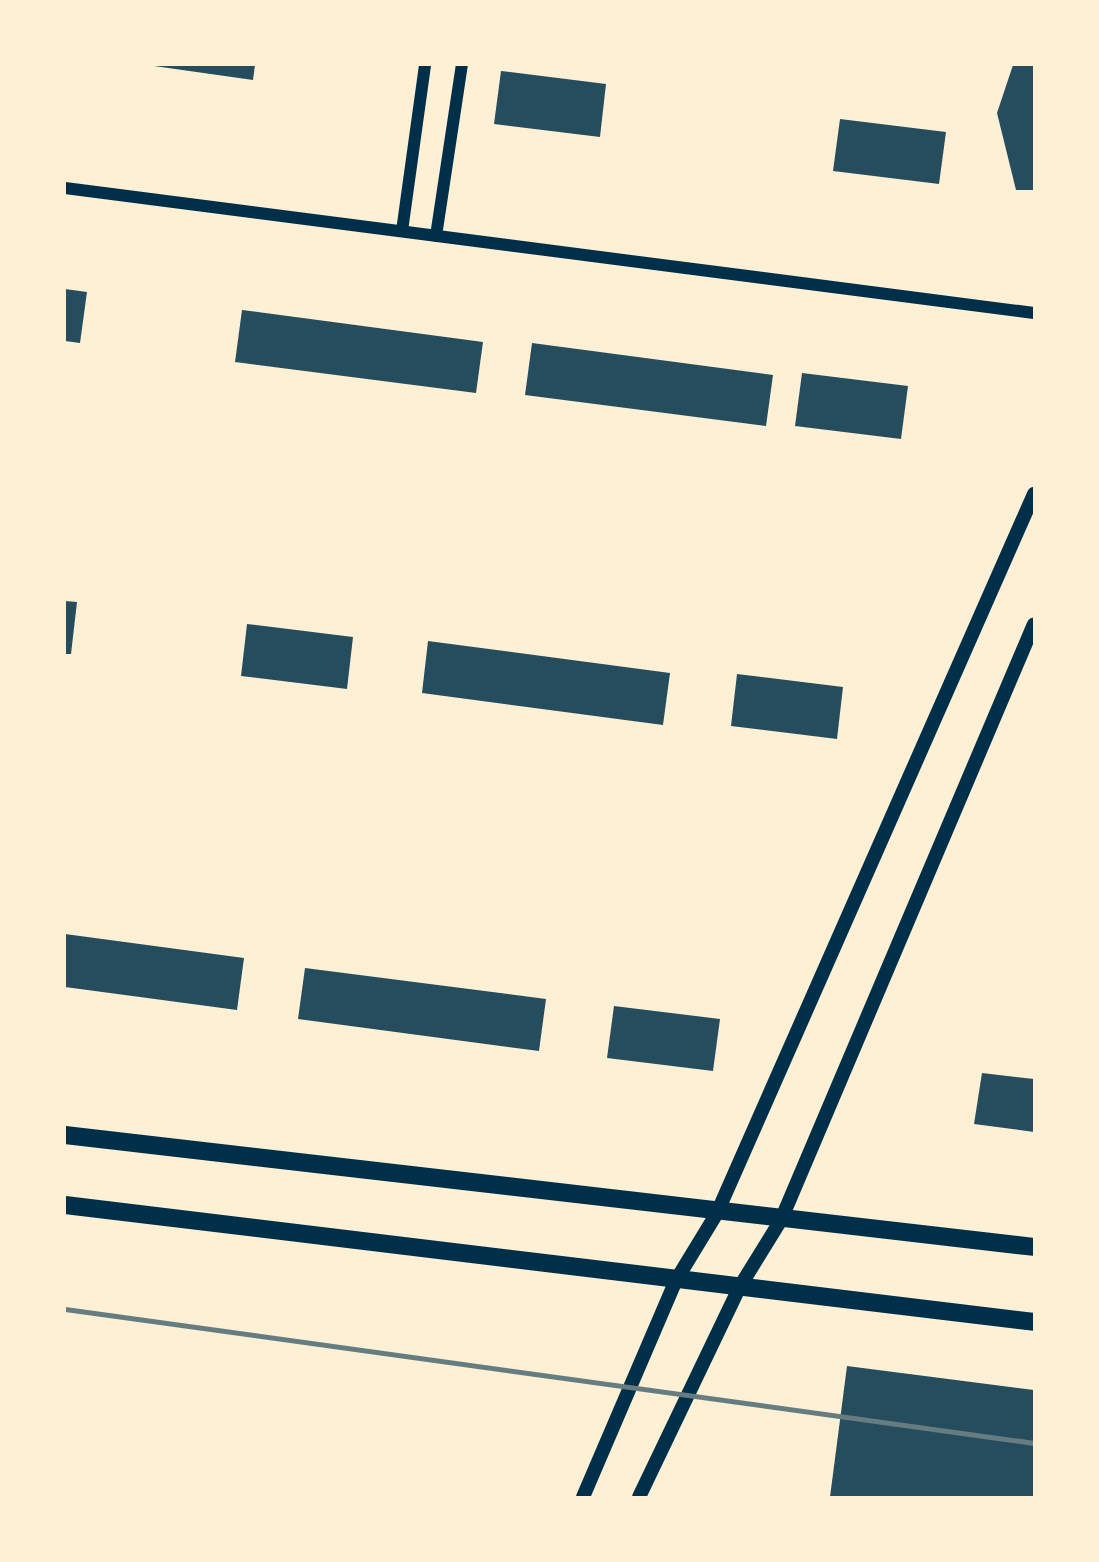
<!DOCTYPE html>
<html>
<head>
<meta charset="utf-8">
<style>
  body { margin:0 }
  #map { position:relative; width:1099px; height:1562px; overflow:hidden; background:#fdf0d5; font-family:"Roboto Serif",serif }
  div>[style] { position:absolute }
  .building>* { inset:0; background:#264d5e }
  .tertiary>* { height:12px; margin:-6px; padding:0 6px; transform-origin:6px; border-radius:6px; background:#003049 }
  .secondary>* { height:14px; margin:-7px; padding:0 7px; transform-origin:7px; border-radius:7px; background:#003049 }
  .primary>* { height:18px; margin:-9px; padding:0 9px; transform-origin:9px; border-radius:9px; background:#003049 }
  .rail>* { height:5px; margin:-2.5px; padding:0 2.5px; transform-origin:2.5px; border-radius:2.5px; background:#657d81 }
  span { translate:-50% -50%; white-space:nowrap; text-align:center; line-height:1.15; -webkit-text-stroke:5px #fdf0d5; paint-order:stroke }
  .frame { position:absolute; inset:0; border:66px solid #fdf0d5; pointer-events:none }
</style>
</head>
<body>
<div id="map">
  <div class="building">
    <div style="clip-path:polygon(147px 65px,255px 65px,253px 80px)"></div>
    <div style="clip-path:polygon(1013px 65px,1034px 65px,1034px 190px,1016px 190px,997px 113px)"></div>
    <div style="clip-path:polygon(501px 71px,606px 84px,600px 137px,494px 124px)"></div>
    <div style="clip-path:polygon(840px 119px,946px 132px,939px 184px,833px 171px)"></div>
    <div style="clip-path:polygon(65px 289px,87px 292px,80px 343px,65px 341px)"></div>
    <div style="clip-path:polygon(242px 310px,483px 342px,476px 393px,235px 362px)"></div>
    <div style="clip-path:polygon(532px 343px,773px 375px,766px 426px,525px 395px)"></div>
    <div style="clip-path:polygon(802px 373px,908px 386px,901px 439px,795px 426px)"></div>
    <div style="clip-path:polygon(65px 601px,77px 602px,71px 654px,65px 654px)"></div>
    <div style="clip-path:polygon(247px 624px,353px 637px,347px 689px,241px 676px)"></div>
    <div style="clip-path:polygon(428px 641px,670px 673px,663px 725px,422px 693px)"></div>
    <div style="clip-path:polygon(737px 674px,843px 687px,837px 739px,731px 726px)"></div>
    <div style="clip-path:polygon(65px 934px,244px 958px,237px 1010px,65px 987px)"></div>
    <div style="clip-path:polygon(305px 968px,546px 999px,539px 1051px,298px 1019px)"></div>
    <div style="clip-path:polygon(614px 1006px,720px 1019px,713px 1071px,607px 1058px)"></div>
    <div style="clip-path:polygon(982px 1073px,1034px 1079px,1034px 1132px,974px 1124px)"></div>
    <div style="clip-path:polygon(847px 1366px,1034px 1390px,1034px 1497px,830px 1497px)"></div>
  </div>
  <div class="tertiary">
    <div style="left:65px;top:188px;width:977px;rotate:7.35deg"></div>
    <div style="left:402px;top:231px;width:168px;rotate:-82.1deg"></div>
    <div style="left:436px;top:236px;width:173px;rotate:-81.4deg"></div>
  </div>
  <div class="secondary">
    <div style="left:583px;top:1497px;width:234px;rotate:-66.8deg"></div>
    <div style="left:675px;top:1282px;width:81px;rotate:-58.7deg"></div>
    <div style="left:717px;top:1213px;width:786px;rotate:-66.21deg"></div>
    <div style="left:639px;top:1497px;width:232px;rotate:-64.4deg"></div>
    <div style="left:739px;top:1288px;width:80px;rotate:-58.3deg"></div>
    <div style="left:781px;top:1220px;width:647px;rotate:-67deg"></div>
  </div>
  <div class="primary">
    <div style="left:65px;top:1135px;width:975px;rotate:6.59deg"></div>
    <div style="left:65px;top:1205px;width:976px;rotate:6.88deg"></div>
  </div>
  <div class="rail">
    <div style="left:65px;top:1309px;width:978px;rotate:7.87deg"></div>
  </div>
  <div class="frame"></div>
</div>
</body>
</html>
